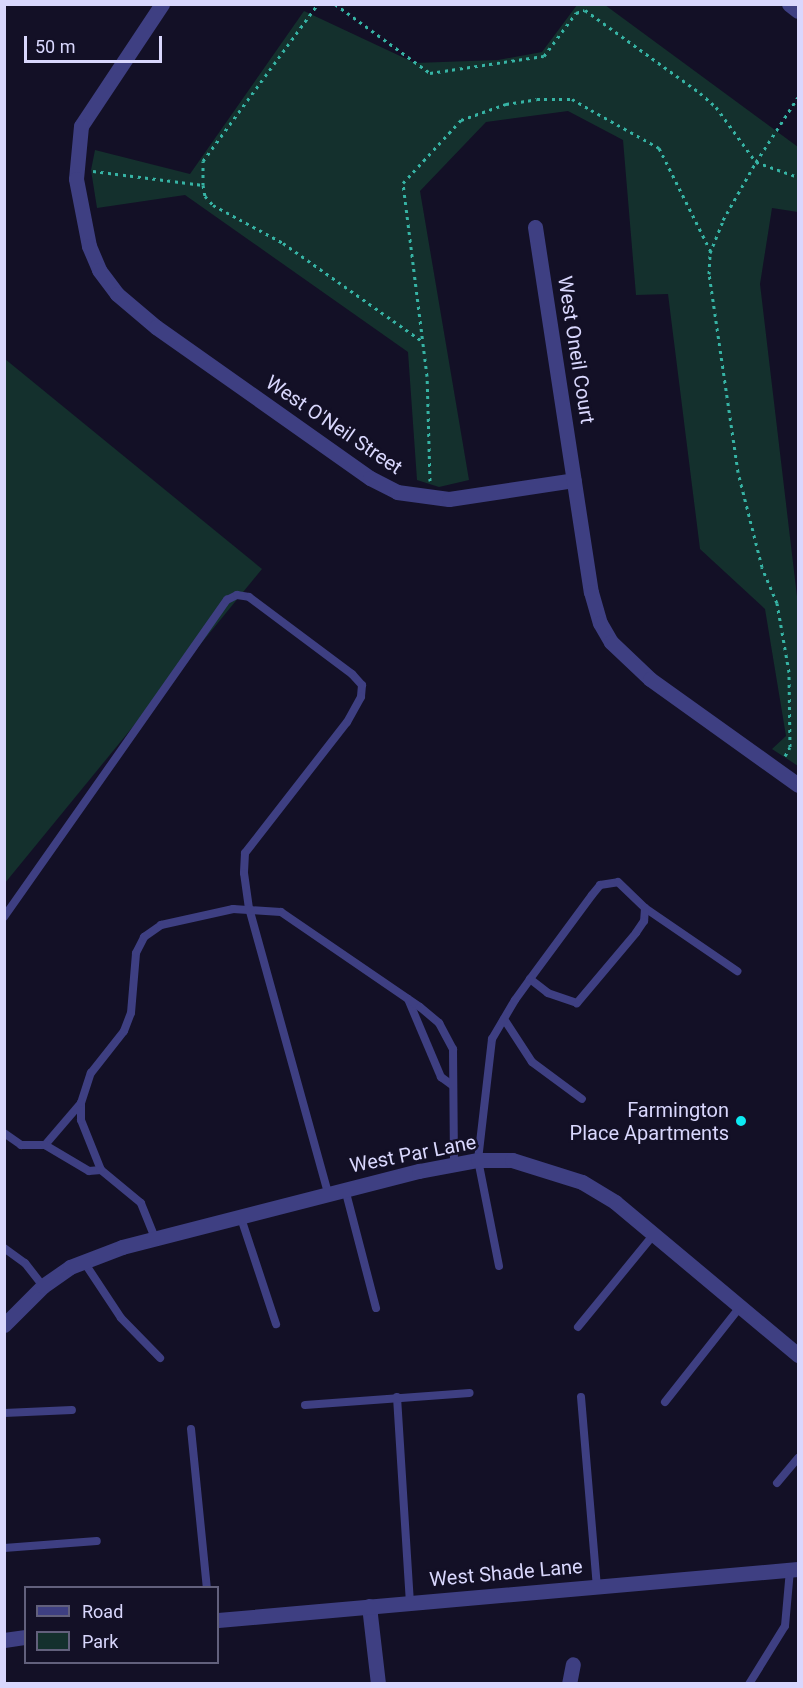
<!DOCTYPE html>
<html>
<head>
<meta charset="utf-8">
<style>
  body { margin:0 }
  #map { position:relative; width:803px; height:1688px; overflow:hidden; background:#131026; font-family:Roboto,sans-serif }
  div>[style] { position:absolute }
  .green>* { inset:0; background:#14302d }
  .path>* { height:3px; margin-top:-1.5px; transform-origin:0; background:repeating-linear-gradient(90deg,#36b3a4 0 3px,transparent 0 7.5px) }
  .lane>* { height:8px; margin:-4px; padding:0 4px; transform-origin:4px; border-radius:4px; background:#3e3f82 }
  .street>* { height:15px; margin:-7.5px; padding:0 7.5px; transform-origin:7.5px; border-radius:7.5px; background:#3e3f82 }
  .dots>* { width:16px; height:16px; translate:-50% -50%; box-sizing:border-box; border:3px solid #131026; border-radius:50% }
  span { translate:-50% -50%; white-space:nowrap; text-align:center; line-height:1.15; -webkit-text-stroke:5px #131026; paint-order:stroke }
  .street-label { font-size:20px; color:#d9d7fd }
  .poi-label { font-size:20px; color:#d9d7fd }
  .right { translate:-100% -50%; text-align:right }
  .frame { position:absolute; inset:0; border:6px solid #d9d7fd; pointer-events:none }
  .legend { position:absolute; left:24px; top:1586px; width:195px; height:78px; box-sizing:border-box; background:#131026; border:2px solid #62607c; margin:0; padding:8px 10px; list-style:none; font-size:18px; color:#d9d7fd }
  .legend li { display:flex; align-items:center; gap:12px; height:30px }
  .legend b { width:30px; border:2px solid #62607c }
  .scale { position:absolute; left:24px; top:36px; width:138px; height:27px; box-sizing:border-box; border:3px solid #d9d7fd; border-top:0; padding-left:8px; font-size:18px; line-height:21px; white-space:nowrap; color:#d9d7fd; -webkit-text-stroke:4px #131026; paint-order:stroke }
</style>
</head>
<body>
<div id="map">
  <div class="green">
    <div style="clip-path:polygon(577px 5px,605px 5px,798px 147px,798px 212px,772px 208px,760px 284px,798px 605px,798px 766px,772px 749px,786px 736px,765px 609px,700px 549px,668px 294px,636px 295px,623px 140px,568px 111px,486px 122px,420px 191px,469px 480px,439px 487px,417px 480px,408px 352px,185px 195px,97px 208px,91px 170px,95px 150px,190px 174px,304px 11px,415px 63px,498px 60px,542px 52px)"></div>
    <div style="clip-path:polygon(5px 359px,262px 569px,5px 883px)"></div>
  </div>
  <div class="path">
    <div style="left:335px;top:4px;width:117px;rotate:36deg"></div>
    <div style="left:430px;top:73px;width:115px;rotate:-8.5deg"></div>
    <div style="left:544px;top:56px;width:54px;rotate:-53.3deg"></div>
    <div style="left:576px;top:13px;width:9px;rotate:-18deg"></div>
    <div style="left:585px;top:10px;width:142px;rotate:35.8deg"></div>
    <div style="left:700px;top:93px;width:21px;rotate:41deg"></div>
    <div style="left:716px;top:107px;width:68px;rotate:54deg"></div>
    <div style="left:756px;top:162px;width:77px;rotate:-57.1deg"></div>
    <div style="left:93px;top:171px;width:111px;rotate:7.3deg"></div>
    <div style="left:203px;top:185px;width:11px;rotate:80deg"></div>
    <div style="left:205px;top:196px;width:12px;rotate:48deg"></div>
    <div style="left:213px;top:205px;width:80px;rotate:28.5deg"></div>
    <div style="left:283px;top:243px;width:170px;rotate:35.2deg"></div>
    <div style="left:203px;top:185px;width:24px;rotate:-90deg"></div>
    <div style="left:203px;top:161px;width:195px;rotate:-53.8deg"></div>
    <div style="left:430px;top:481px;width:105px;rotate:-91.6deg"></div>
    <div style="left:427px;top:376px;width:194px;rotate:-97.1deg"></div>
    <div style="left:403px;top:183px;width:86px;rotate:-47.4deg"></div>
    <div style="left:461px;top:120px;width:48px;rotate:-19.6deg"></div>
    <div style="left:506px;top:104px;width:31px;rotate:-9deg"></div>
    <div style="left:537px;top:99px;width:35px"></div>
    <div style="left:572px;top:99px;width:22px;rotate:30deg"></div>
    <div style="left:591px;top:110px;width:78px;rotate:29.2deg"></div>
    <div style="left:659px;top:148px;width:116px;rotate:63.4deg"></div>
    <div style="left:785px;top:756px;width:10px;rotate:-61deg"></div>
    <div style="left:790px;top:747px;width:75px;rotate:-90.8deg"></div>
    <div style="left:789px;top:672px;width:70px;rotate:-99.9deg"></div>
    <div style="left:777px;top:603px;width:39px;rotate:-113deg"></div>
    <div style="left:762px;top:567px;width:98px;rotate:-104.2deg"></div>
    <div style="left:738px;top:472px;width:200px;rotate:-98.3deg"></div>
    <div style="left:709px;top:274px;width:21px;rotate:-87deg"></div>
    <div style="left:710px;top:253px;width:35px;rotate:-68deg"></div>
    <div style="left:723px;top:220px;width:67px;rotate:-60.4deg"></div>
    <div style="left:756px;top:162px;width:45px;rotate:19.7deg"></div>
  </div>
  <div class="lane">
    <div style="left:645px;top:908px;width:112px;rotate:34.4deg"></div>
    <div style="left:4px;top:917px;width:388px;rotate:-54.9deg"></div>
    <div style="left:227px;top:600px;width:11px;rotate:-27deg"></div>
    <div style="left:237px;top:595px;width:12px;rotate:9deg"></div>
    <div style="left:249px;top:597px;width:129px;rotate:36.8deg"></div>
    <div style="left:352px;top:674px;width:15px;rotate:48deg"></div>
    <div style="left:362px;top:685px;width:12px;rotate:95deg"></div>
    <div style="left:361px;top:697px;width:29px;rotate:119deg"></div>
    <div style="left:347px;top:722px;width:166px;rotate:127.9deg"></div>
    <div style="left:245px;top:853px;width:20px;rotate:93deg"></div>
    <div style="left:244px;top:873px;width:35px;rotate:82deg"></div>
    <div style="left:249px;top:908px;width:296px;rotate:74.5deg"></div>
    <div style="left:408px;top:999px;width:85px;rotate:67.1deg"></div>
    <div style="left:441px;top:1077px;width:14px;rotate:36deg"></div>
    <div style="left:504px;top:1019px;width:51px;rotate:56.9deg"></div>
    <div style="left:532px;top:1062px;width:62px;rotate:36.5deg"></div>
    <div style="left:4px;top:1133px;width:21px;rotate:35deg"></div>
    <div style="left:21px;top:1145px;width:24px"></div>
    <div style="left:45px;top:1145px;width:55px;rotate:-49.4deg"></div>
    <div style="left:45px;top:1145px;width:51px;rotate:30.6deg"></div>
    <div style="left:89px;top:1171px;width:12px;rotate:-5deg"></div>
    <div style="left:345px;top:1189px;width:123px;rotate:75.4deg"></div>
    <div style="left:240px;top:1215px;width:115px;rotate:71.7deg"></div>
    <div style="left:155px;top:1238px;width:38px;rotate:-112deg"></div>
    <div style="left:141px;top:1203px;width:52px;rotate:-140.5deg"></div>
    <div style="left:101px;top:1170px;width:54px;rotate:-111.8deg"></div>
    <div style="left:81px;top:1120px;width:17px;rotate:-90deg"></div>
    <div style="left:81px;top:1103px;width:32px;rotate:-72deg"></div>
    <div style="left:91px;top:1073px;width:53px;rotate:-51.8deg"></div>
    <div style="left:124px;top:1031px;width:19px;rotate:-69deg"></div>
    <div style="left:131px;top:1013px;width:60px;rotate:-85.2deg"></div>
    <div style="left:136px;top:953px;width:18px;rotate:-63deg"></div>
    <div style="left:144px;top:937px;width:21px;rotate:-35deg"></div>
    <div style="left:161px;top:925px;width:74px;rotate:-12.5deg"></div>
    <div style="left:233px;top:909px;width:48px;rotate:3.6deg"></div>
    <div style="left:281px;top:912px;width:168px;rotate:34.4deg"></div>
    <div style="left:420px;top:1007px;width:25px;rotate:40deg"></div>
    <div style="left:439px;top:1023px;width:30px;rotate:62deg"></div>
    <div style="left:453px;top:1049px;width:115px;rotate:89.5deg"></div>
    <div style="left:4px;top:1248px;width:26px;rotate:36deg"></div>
    <div style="left:25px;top:1263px;width:29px;rotate:52deg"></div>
    <div style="left:84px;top:1262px;width:67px;rotate:56.5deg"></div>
    <div style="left:121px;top:1318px;width:56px;rotate:45.7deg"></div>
    <div style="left:499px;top:1266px;width:108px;rotate:-101.2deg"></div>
    <div style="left:478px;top:1160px;width:122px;rotate:-83.4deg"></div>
    <div style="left:492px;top:1039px;width:45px;rotate:-59.5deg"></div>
    <div style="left:515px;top:1000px;width:26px;rotate:-54deg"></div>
    <div style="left:530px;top:979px;width:104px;rotate:-53.6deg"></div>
    <div style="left:592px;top:895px;width:13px;rotate:-51deg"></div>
    <div style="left:600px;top:885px;width:18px;rotate:-9deg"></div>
    <div style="left:618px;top:882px;width:37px;rotate:44deg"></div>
    <div style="left:645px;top:908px;width:13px;rotate:94deg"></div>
    <div style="left:644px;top:921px;width:14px;rotate:124deg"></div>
    <div style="left:636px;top:933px;width:92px;rotate:130.1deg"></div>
    <div style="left:577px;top:1003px;width:31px;rotate:-161deg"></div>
    <div style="left:548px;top:993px;width:23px;rotate:-142deg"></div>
    <div style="left:578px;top:1327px;width:120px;rotate:-50.7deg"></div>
    <div style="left:397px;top:1397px;width:206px;rotate:86.4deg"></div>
    <div style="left:581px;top:1397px;width:190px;rotate:85.2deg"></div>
    <div style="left:665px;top:1402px;width:121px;rotate:-51.7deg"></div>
    <div style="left:305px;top:1405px;width:165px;rotate:-4.2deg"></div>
    <div style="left:4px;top:1413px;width:68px;rotate:-2.5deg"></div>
    <div style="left:191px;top:1429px;width:160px;rotate:84.3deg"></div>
    <div style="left:777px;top:1483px;width:33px;rotate:-50deg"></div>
    <div style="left:4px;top:1548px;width:93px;rotate:-4.3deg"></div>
    <div style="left:749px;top:1684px;width:68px;rotate:-58.2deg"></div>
    <div style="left:785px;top:1626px;width:56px;rotate:-84.9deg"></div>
  </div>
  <div class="street">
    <div style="left:162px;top:4px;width:146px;rotate:123.6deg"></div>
    <div style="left:81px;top:126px;width:53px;rotate:95.4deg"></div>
    <div style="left:76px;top:179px;width:68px;rotate:79deg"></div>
    <div style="left:89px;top:246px;width:26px;rotate:67deg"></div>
    <div style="left:99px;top:270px;width:30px;rotate:53deg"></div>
    <div style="left:117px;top:294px;width:51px;rotate:40.2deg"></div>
    <div style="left:156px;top:327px;width:262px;rotate:35.2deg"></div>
    <div style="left:370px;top:478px;width:30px;rotate:27deg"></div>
    <div style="left:397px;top:492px;width:52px;rotate:7.7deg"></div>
    <div style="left:449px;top:499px;width:126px;rotate:-8.6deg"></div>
    <div style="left:789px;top:4px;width:11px;rotate:38deg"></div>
    <div style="left:535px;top:227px;width:369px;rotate:81.3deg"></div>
    <div style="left:591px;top:592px;width:32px;rotate:74deg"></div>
    <div style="left:600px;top:623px;width:22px;rotate:60deg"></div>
    <div style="left:611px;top:642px;width:54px;rotate:43.5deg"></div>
    <div style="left:650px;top:679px;width:182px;rotate:35.6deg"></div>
    <div style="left:4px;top:1325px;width:55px;rotate:-45deg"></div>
    <div style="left:43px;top:1286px;width:33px;rotate:-35deg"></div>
    <div style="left:70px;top:1267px;width:56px;rotate:-21deg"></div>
    <div style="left:122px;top:1247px;width:307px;rotate:-14.4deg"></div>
    <div style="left:419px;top:1171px;width:60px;rotate:-10.6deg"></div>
    <div style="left:478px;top:1160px;width:34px"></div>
    <div style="left:512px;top:1160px;width:73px;rotate:17.4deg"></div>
    <div style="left:582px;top:1182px;width:39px;rotate:31deg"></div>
    <div style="left:615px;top:1202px;width:239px;rotate:39.9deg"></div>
    <div style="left:369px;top:1606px;width:79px;rotate:83.4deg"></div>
    <div style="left:218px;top:1620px;width:582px;rotate:-5.03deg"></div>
    <div style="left:4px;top:1640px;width:22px;rotate:-8deg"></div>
    <div style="left:569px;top:1684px;width:20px;rotate:-79deg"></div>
  </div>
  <div class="dots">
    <div style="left:741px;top:1121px;background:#0deaf3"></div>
  </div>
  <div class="street-label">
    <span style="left:576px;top:350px;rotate:81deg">West Oneil Court</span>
    <span style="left:334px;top:425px;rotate:34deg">West O'Neil Street</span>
    <span style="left:413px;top:1154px;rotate:-11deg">West Par Lane</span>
    <span style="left:506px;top:1573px;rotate:-5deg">West Shade Lane</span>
  </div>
  <div class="poi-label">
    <span class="right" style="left:729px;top:1122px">Farmington<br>Place Apartments</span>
  </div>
  <div class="frame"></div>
  <ul class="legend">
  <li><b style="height:8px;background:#3e3f82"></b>Road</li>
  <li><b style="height:16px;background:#14302d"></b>Park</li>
  </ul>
  <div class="scale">50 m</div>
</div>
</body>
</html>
